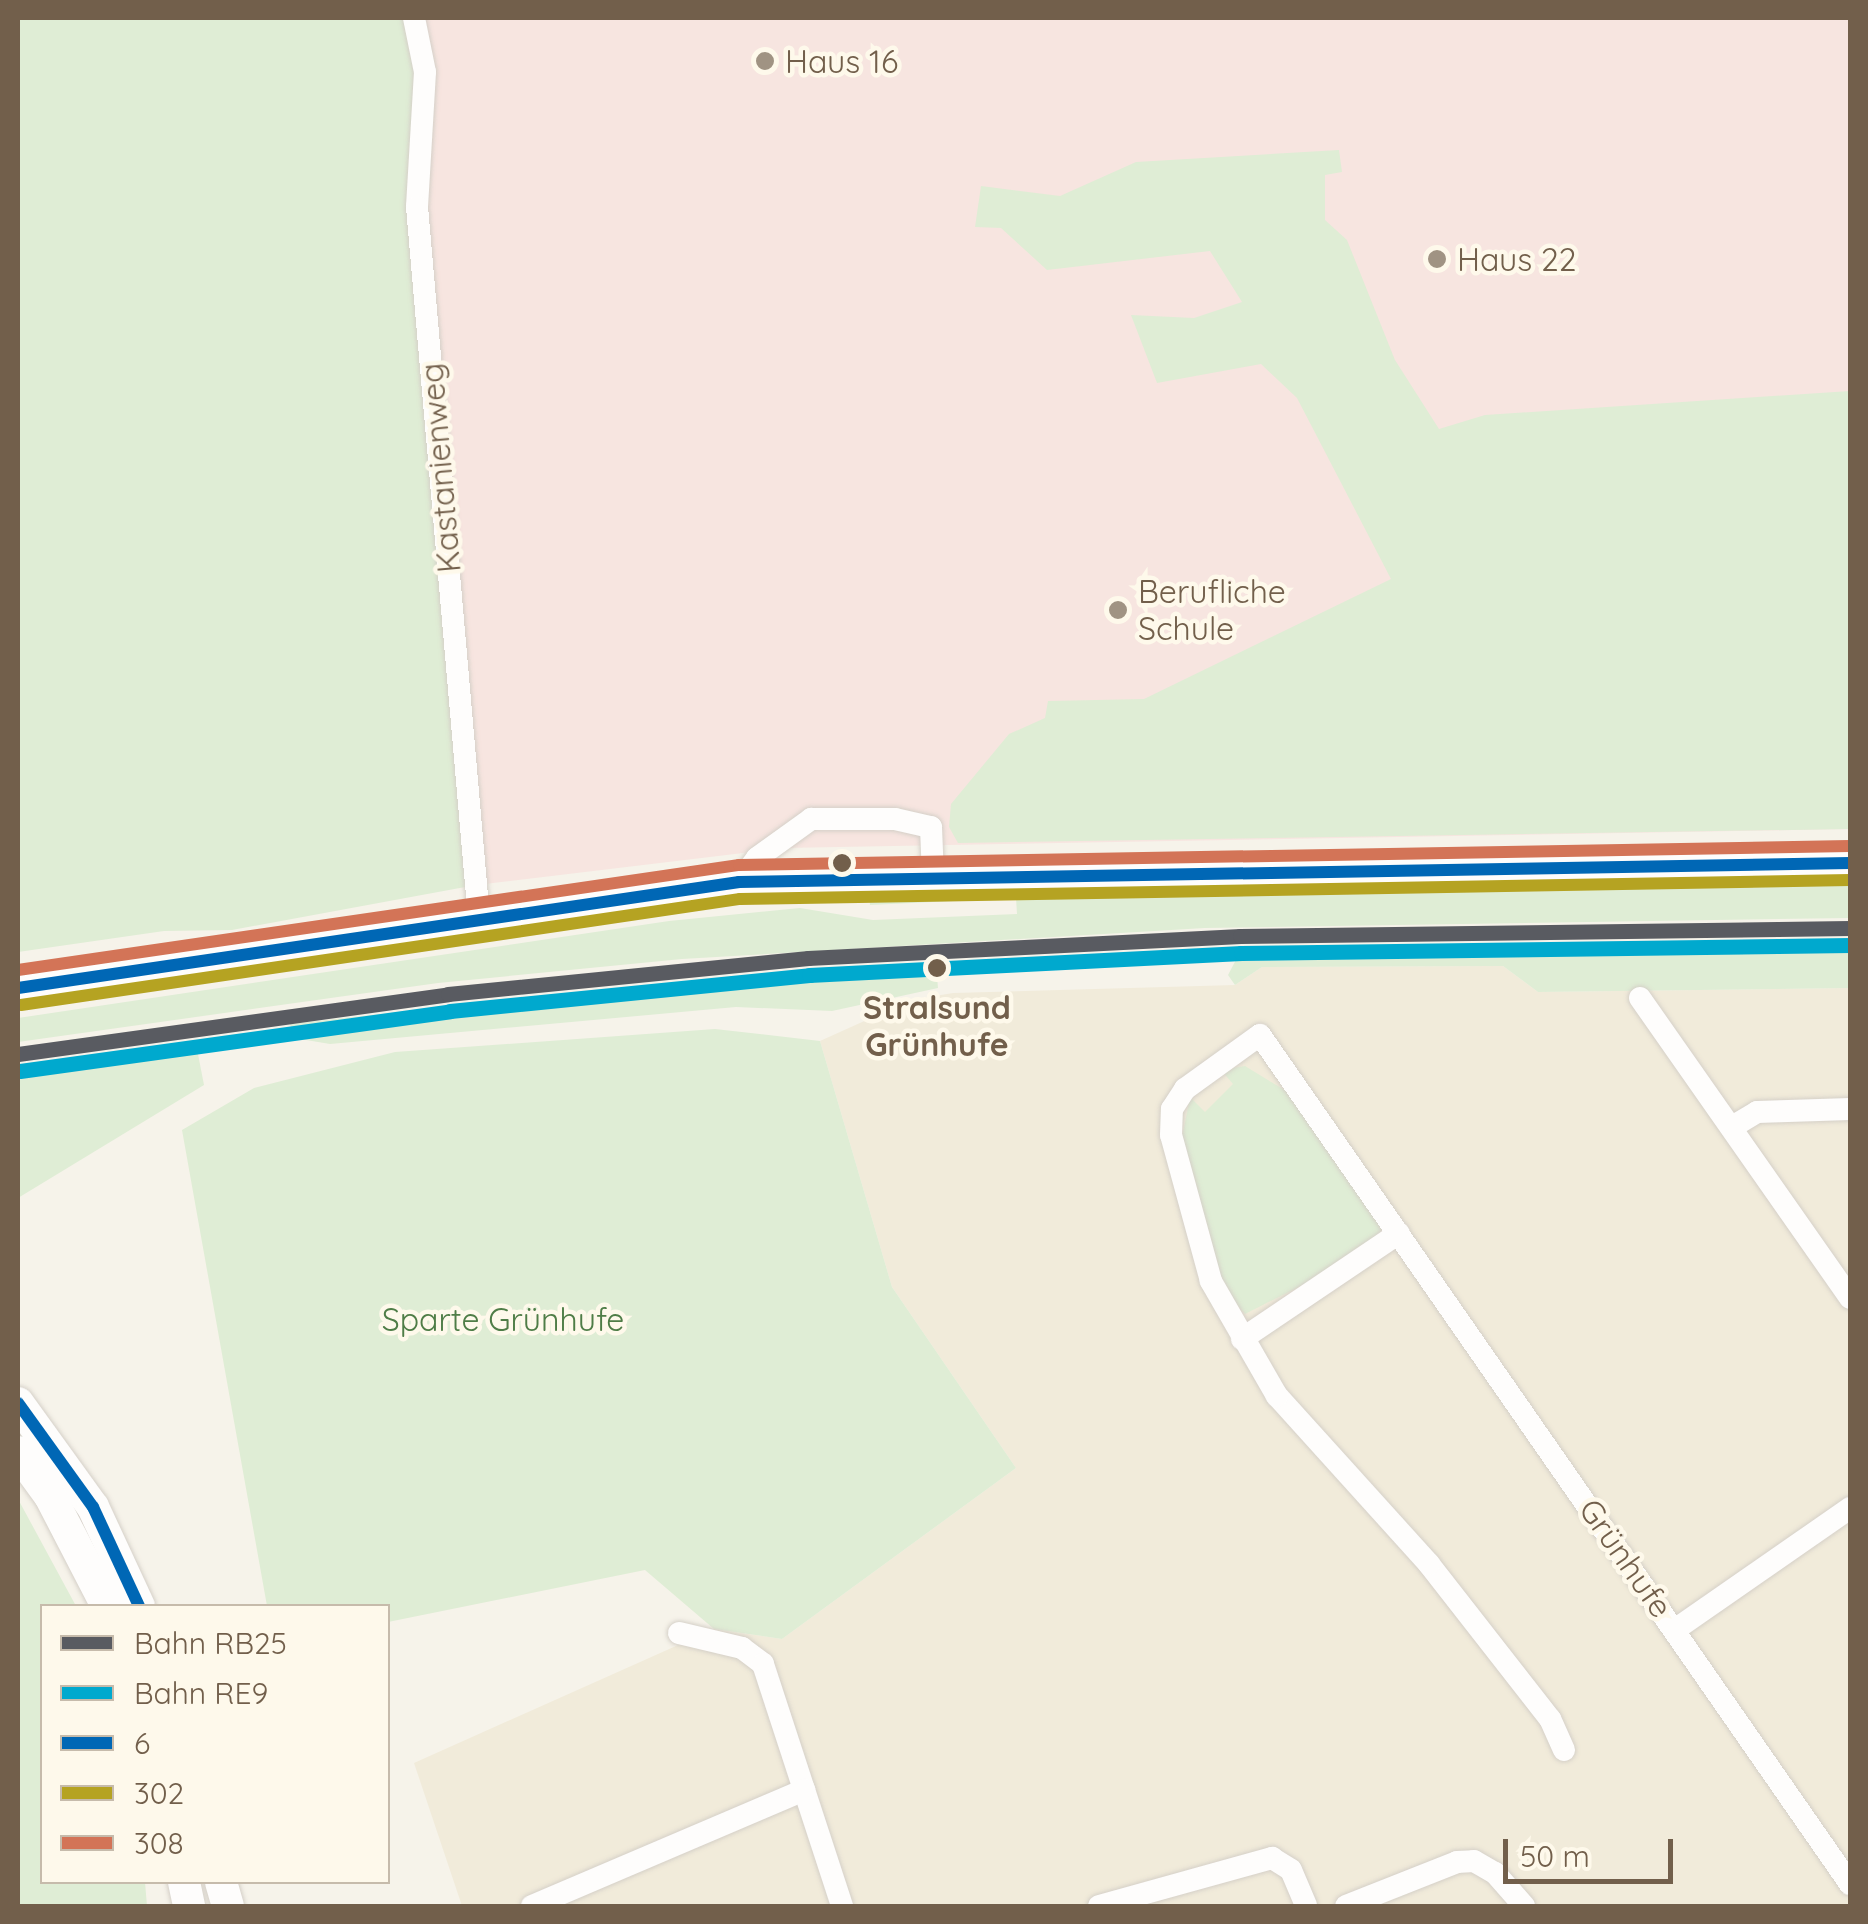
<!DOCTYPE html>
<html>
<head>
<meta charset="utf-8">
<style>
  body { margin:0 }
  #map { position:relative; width:1868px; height:1924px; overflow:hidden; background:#f6f3ea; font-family:Quicksand,sans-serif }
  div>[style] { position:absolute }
  .residential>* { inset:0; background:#f1ebda }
  .medical>* { inset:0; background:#f7e5e0 }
  .green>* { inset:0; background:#dfedd5 }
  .roads { filter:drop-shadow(0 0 2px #d5d0c8) drop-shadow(0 0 2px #d5d0c8) }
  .minor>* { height:22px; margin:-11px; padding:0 11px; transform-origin:11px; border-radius:11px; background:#fefdfc }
  .secondary>* { height:32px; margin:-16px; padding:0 16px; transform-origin:16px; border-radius:16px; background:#fefdfc }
  .bus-1>* { height:12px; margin:-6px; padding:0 6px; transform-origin:6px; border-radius:6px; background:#0067b5 }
  .bus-2>* { height:12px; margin:-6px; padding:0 6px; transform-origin:6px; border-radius:6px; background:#b5a322 }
  .bus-3>* { height:12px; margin:-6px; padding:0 6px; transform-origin:6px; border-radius:6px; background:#d37457 }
  .rail-1>* { height:15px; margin:-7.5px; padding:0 7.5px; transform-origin:7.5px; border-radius:7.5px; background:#595b61 }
  .rail-2>* { height:15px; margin:-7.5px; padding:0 7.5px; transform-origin:7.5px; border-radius:7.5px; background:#00a9ce }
  .dots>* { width:28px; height:28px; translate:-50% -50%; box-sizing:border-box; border:5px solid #fef9eb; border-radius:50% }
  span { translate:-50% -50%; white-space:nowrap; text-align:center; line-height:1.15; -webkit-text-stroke:9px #fef9eb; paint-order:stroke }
  .poi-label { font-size:32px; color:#725f4b }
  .left { translate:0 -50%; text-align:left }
  .street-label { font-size:32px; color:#725f4b }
  .stop-label { font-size:32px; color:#725f4b; font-weight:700 }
  .park-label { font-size:32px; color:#4f7d47 }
  .frame { position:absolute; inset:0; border:20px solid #725f4b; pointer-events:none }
  .legend { position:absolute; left:40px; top:1604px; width:350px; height:280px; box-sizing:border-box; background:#fef9eb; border:2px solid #c6bbab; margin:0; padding:12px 18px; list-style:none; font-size:30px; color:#725f4b }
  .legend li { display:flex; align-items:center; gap:20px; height:50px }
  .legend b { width:50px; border:2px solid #c6bbab }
  .scale { position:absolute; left:1503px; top:1839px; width:170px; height:45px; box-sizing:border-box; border:5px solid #725f4b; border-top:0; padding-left:12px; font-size:30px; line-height:35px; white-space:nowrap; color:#725f4b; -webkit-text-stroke:8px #fef9eb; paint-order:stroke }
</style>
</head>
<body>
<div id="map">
  <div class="residential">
    <div style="clip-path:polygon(1503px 966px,1538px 992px,1850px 988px,1850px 1906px,462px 1906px,414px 1763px,714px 1629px,782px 1639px,1016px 1468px,892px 1287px,820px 1041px,911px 1000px,953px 993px,1235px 985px,1262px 967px)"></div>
  </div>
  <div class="medical">
    <div style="clip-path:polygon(414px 18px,1850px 18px,1850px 829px,784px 848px,476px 885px)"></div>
  </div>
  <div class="green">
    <div style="clip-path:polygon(18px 18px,414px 18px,417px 207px,476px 885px,232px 930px,164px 931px,18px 952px)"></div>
    <div style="clip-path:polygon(1339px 150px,1342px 172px,1325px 175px,1325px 220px,1347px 240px,1395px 360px,1439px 429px,1485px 415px,1850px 391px,1850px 829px,958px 843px,949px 827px,951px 804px,1009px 734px,1045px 718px,1048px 701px,1144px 699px,1391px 579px,1297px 398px,1261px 364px,1157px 383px,1131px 315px,1194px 318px,1242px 302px,1210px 251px,1047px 270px,1001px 228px,975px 227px,981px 186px,1060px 196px,1136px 162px)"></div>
    <div style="clip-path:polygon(1850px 873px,1850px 918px,1205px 928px,682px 959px,438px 983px,18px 1042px,18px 1018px,669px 921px,800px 908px,873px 920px,1017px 914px,1016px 898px,870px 905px,869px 895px)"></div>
    <div style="clip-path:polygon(1850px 944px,1850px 988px,1538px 992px,1503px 966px,1262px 967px,1235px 985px,1228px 975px,1238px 956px)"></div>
    <div style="clip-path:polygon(936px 966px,938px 988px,832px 1011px,736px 1007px,330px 1044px,294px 1038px,290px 1024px,609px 989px)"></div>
    <div style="clip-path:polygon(715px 1029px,820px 1041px,892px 1287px,1016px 1468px,782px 1639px,714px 1629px,645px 1570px,388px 1622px,388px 1606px,267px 1606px,182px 1130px,254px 1088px,395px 1052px)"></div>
    <div style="clip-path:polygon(197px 1049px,204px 1085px,18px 1198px,18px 1075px)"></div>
    <div style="clip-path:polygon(1245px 1066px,1291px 1094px,1382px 1230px,1350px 1261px,1245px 1314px,1222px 1287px,1182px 1138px,1190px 1097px,1205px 1112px,1233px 1084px,1221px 1070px)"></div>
    <div style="clip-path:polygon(18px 1499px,76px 1606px,42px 1606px,42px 1882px,145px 1882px,147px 1906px,19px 1906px)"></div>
  </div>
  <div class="roads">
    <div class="minor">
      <div style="left:414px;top:18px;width:55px;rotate:78.5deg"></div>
      <div style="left:425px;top:72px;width:135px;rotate:93.4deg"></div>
      <div style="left:417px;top:207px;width:714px;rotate:85.02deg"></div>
      <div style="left:739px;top:882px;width:30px;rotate:-53deg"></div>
      <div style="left:757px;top:858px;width:67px;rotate:-35.8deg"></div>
      <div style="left:811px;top:819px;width:84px"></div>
      <div style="left:895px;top:819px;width:37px;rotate:13deg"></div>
      <div style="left:931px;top:827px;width:50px;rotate:87.7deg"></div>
      <div style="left:1640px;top:998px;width:366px;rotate:55deg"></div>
      <div style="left:1732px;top:1127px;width:29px;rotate:-31deg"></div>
      <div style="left:1757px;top:1112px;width:93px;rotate:-1.8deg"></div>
      <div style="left:1242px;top:1339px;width:189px;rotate:-34deg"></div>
      <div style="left:1676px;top:1629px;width:212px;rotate:-34.8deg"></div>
      <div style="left:679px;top:1633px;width:65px;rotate:13.4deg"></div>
      <div style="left:742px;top:1648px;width:26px;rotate:37deg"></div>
      <div style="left:763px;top:1664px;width:255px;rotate:71.9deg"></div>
      <div style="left:1564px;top:1750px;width:34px;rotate:-114deg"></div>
      <div style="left:1550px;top:1719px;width:197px;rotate:-128deg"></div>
      <div style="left:1429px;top:1564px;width:227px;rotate:-132.1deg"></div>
      <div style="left:1277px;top:1396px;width:133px;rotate:-119.9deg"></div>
      <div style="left:1211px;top:1281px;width:151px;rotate:-105.3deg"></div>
      <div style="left:1171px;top:1135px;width:26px;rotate:-88deg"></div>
      <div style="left:1172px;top:1109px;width:24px;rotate:-57deg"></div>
      <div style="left:1185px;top:1089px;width:92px;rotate:-35.8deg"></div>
      <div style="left:1260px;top:1035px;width:1034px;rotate:55.2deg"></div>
      <div style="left:532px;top:1906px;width:296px;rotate:-23.1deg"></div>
      <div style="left:1099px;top:1906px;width:180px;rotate:-15.5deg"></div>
      <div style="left:1272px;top:1858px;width:22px;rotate:32deg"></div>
      <div style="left:1291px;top:1870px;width:39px;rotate:67deg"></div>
      <div style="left:1346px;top:1906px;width:119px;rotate:-21.6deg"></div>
      <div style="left:1457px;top:1862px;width:17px;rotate:-3deg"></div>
      <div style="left:1474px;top:1861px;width:24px;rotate:30deg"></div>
      <div style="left:1495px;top:1873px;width:44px;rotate:48.7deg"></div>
    </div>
    <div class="secondary">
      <div style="left:18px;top:988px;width:729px;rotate:-8.36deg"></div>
      <div style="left:739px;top:882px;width:1111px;rotate:-0.98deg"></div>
      <div style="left:18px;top:1403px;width:128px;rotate:54.2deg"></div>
      <div style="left:93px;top:1507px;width:109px;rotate:65.1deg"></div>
      <div style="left:18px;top:1452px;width:54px;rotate:54deg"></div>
      <div style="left:50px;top:1496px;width:124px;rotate:62.6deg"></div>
      <div style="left:184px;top:1882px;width:25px;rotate:78deg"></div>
      <div style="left:221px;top:1882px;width:25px;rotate:74deg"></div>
    </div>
  </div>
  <div class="bus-1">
    <div style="left:18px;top:988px;width:729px;rotate:-8.36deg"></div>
    <div style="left:739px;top:882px;width:1111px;rotate:-0.98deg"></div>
    <div style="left:18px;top:1403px;width:128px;rotate:54.2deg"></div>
    <div style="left:93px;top:1507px;width:109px;rotate:65.1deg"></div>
  </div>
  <div class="bus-2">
    <div style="left:21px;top:1005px;width:727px;rotate:-8.39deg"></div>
    <div style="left:740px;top:899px;width:1110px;rotate:-0.98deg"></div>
  </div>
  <div class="bus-3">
    <div style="left:18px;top:970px;width:729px;rotate:-8.29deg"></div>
    <div style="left:739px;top:865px;width:1111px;rotate:-0.98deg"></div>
  </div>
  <div class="rail-1">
    <div style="left:18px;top:1054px;width:434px;rotate:-7.9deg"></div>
    <div style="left:448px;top:994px;width:362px;rotate:-5.7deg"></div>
    <div style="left:808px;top:958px;width:433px;rotate:-2.9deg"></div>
    <div style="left:1240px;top:936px;width:610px;rotate:-0.75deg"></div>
  </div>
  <div class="rail-2">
    <div style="left:20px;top:1071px;width:434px;rotate:-7.9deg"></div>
    <div style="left:450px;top:1011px;width:361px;rotate:-5.7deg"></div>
    <div style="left:809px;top:975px;width:433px;rotate:-2.9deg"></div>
    <div style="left:1241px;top:953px;width:609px;rotate:-0.75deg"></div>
  </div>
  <div class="dots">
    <div style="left:765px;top:61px;background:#a09383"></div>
    <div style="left:1437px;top:259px;background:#a09383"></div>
    <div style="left:1118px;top:610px;background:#a09383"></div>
    <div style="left:842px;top:863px;background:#725f4b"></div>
    <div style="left:937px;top:968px;background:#725f4b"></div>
  </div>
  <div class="poi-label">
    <span class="left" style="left:785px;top:61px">Haus 16</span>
    <span class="left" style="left:1457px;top:259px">Haus 22</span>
    <span class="left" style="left:1138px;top:610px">Berufliche<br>Schule</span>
  </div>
  <div class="street-label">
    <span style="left:440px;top:468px;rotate:-95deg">Kastanienweg</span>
    <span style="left:1626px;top:1558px;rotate:55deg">Grünhufe</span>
  </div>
  <div class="stop-label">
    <span style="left:937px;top:1026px">Stralsund<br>Grünhufe</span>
  </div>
  <div class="park-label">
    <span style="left:503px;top:1319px">Sparte Grünhufe</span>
  </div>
  <div class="frame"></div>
  <ul class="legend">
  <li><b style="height:12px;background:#595b61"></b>Bahn RB25</li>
  <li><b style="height:12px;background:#00a9ce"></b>Bahn RE9</li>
  <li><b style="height:12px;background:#0067b5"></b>6</li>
  <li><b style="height:12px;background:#b5a322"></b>302</li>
  <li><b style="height:12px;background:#d37457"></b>308</li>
  </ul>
  <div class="scale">50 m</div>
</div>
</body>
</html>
